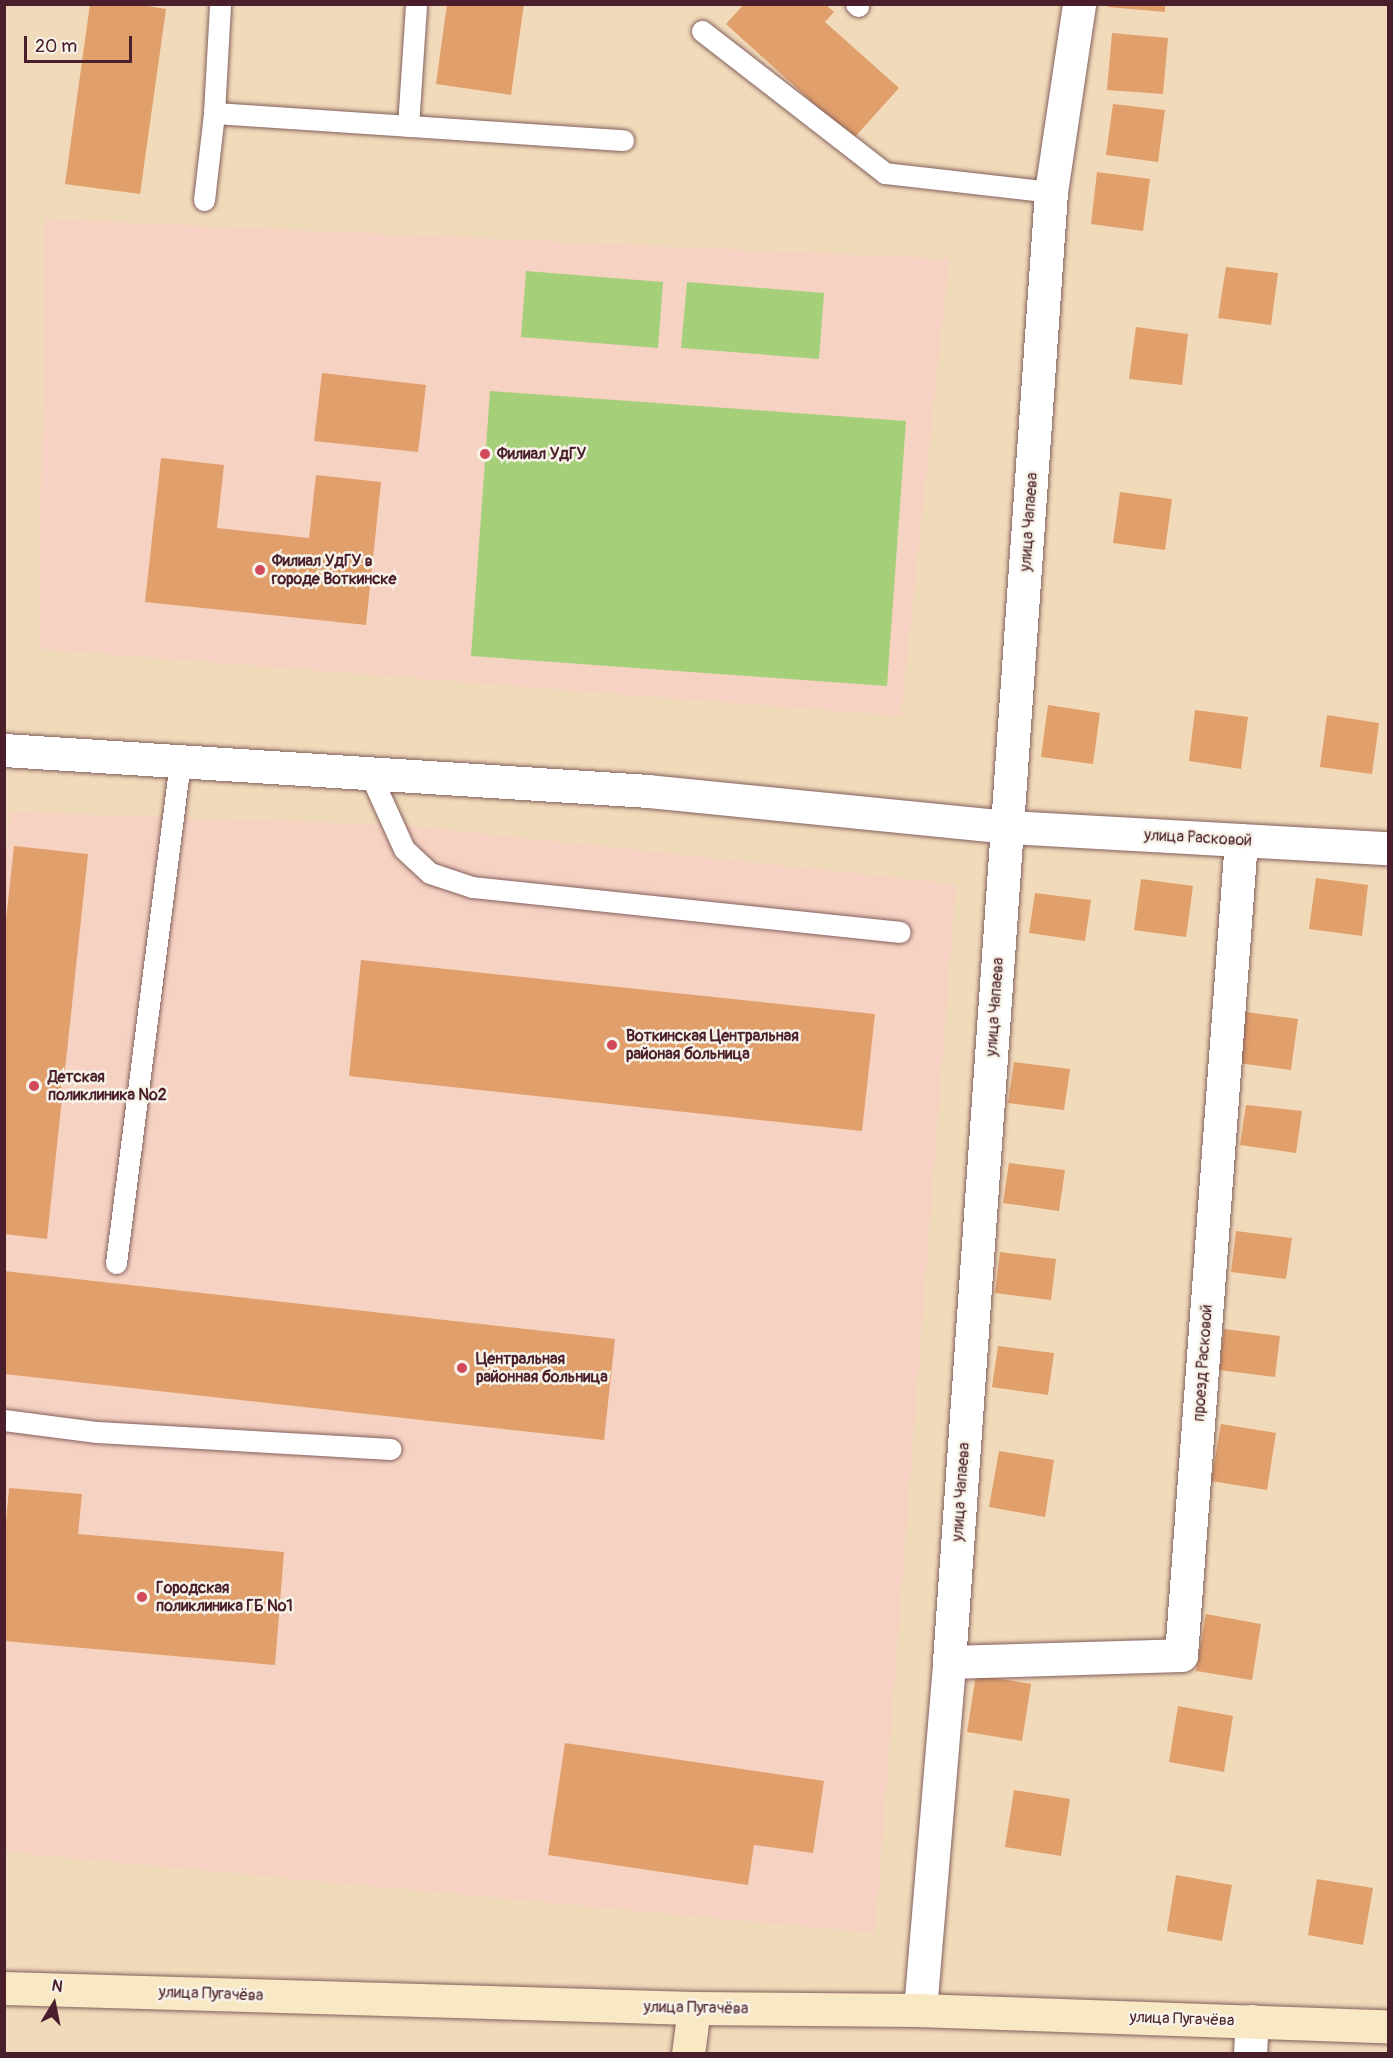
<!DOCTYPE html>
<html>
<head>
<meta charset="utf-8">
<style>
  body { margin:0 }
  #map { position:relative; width:1393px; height:2058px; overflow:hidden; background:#f1daba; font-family:Pangolin,sans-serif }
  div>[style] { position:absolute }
  .built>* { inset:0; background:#f6d2c3 }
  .green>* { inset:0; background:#a6cf7a }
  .building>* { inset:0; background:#e19f6c }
  .roads { filter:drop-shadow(0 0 2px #84605d) drop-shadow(0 0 2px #84605d) }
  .lane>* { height:21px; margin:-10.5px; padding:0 10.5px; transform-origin:10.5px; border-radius:10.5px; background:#fff }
  .street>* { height:33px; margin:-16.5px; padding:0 16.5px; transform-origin:16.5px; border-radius:16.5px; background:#fff }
  .secondary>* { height:33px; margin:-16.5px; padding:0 16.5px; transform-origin:16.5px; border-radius:16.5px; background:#f8e8c3 }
  .dots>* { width:16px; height:16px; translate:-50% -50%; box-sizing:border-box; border:3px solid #f7f3e8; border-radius:50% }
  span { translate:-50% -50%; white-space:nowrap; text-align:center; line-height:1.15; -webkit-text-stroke:5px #f7f3e8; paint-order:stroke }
  .poi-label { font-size:16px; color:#4a1f2b; font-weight:700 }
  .left { translate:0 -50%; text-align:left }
  .street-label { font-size:16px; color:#4a1f2b }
  .frame { position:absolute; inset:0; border:6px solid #4a1f2b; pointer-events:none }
  .north { position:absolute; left:24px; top:1974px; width:60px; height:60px; -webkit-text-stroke:4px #f7f3e8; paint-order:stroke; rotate:10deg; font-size:16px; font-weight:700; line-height:24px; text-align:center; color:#4a1f2b }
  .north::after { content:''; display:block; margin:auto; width:21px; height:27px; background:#4a1f2b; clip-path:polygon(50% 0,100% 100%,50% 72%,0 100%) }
  .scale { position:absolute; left:24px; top:36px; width:108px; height:27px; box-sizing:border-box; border:3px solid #4a1f2b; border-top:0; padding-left:8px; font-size:18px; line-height:21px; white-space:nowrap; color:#4a1f2b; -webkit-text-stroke:4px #f7f3e8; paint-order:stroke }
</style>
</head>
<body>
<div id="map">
  <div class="built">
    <div style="clip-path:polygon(45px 219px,949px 259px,901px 716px,39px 649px)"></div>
    <div style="clip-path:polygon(11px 812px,401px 825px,956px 884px,875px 1933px,5px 1852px,4px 867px)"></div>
  </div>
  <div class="green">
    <div style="clip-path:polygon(526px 271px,663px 282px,658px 348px,521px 337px)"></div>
    <div style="clip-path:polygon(687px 282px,824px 293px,819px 359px,681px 348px)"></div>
    <div style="clip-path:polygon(490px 391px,906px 421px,887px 686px,471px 656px)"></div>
  </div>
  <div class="building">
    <div style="clip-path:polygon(90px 4px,136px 4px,166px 9px,140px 194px,65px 184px)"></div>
    <div style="clip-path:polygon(447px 4px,524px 4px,511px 95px,436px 84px)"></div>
    <div style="clip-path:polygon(744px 4px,825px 4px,834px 12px,825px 22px,899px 88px,853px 139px,726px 24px)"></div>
    <div style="clip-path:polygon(1109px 4px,1165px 4px,1165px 12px,1108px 7px)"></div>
    <div style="clip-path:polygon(1112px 33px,1168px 38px,1163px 94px,1107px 90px)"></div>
    <div style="clip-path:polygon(1113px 104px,1165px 110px,1158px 162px,1106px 155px)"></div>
    <div style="clip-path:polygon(1097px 172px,1150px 179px,1143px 231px,1091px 224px)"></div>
    <div style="clip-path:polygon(1226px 267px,1278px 273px,1271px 325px,1218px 318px)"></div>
    <div style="clip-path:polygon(1136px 327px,1188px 334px,1182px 385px,1129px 379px)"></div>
    <div style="clip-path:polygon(322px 373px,426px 385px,418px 452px,314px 441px)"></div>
    <div style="clip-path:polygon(161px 458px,224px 465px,217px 528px,309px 538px,316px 475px,381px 482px,366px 625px,145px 602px)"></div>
    <div style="clip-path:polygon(1120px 492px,1172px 499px,1165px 550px,1113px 543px)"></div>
    <div style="clip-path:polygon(1048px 705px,1100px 713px,1093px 764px,1041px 757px)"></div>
    <div style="clip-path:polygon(1195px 710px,1248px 717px,1241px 769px,1189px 761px)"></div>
    <div style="clip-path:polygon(1327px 715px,1379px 723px,1372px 774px,1320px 767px)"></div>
    <div style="clip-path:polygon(14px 846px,88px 854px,47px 1239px,4px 1234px,4px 938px)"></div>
    <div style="clip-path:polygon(1316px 878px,1368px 885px,1362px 936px,1309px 929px)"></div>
    <div style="clip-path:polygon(1141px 879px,1193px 886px,1186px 937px,1134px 930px)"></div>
    <div style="clip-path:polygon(1035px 893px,1091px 900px,1085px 941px,1029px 933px)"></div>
    <div style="clip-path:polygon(361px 960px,875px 1014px,862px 1131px,349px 1076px)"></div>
    <div style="clip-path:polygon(1246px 1012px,1298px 1019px,1291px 1070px,1239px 1063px)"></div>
    <div style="clip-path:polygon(1014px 1062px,1070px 1069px,1064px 1110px,1008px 1103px)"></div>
    <div style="clip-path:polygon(1246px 1105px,1302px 1111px,1296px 1153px,1240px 1145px)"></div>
    <div style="clip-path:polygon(1009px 1163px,1065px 1170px,1059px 1211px,1003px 1203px)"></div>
    <div style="clip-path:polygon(1236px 1231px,1292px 1238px,1286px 1279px,1231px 1272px)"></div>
    <div style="clip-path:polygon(1000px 1252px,1056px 1259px,1051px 1300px,995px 1293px)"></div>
    <div style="clip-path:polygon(4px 1271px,615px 1339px,604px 1440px,4px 1374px)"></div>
    <div style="clip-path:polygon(1224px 1329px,1280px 1336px,1275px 1377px,1219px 1370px)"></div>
    <div style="clip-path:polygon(998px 1346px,1054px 1353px,1048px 1395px,992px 1387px)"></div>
    <div style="clip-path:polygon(1221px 1424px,1276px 1433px,1267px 1490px,1211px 1481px)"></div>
    <div style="clip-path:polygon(999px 1451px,1054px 1460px,1045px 1517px,989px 1507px)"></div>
    <div style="clip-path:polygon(9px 1488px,82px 1494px,78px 1534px,284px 1552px,275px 1665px,4px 1641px,4px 1545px)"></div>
    <div style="clip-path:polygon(1206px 1614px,1261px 1624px,1252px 1680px,1196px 1671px)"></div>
    <div style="clip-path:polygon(976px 1675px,1031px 1684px,1022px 1741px,967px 1732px)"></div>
    <div style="clip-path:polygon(1178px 1706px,1233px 1716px,1224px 1772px,1169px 1762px)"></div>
    <div style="clip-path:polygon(565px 1743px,824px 1781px,813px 1853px,754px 1845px,748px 1885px,548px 1855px)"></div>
    <div style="clip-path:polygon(1014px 1790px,1070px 1799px,1061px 1856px,1005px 1847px)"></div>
    <div style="clip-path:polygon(1176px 1875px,1232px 1885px,1222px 1941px,1167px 1931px)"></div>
    <div style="clip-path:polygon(1317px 1879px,1373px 1888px,1363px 1945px,1308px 1935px)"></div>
  </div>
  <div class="roads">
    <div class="lane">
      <div style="left:856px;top:4px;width:3px;rotate:45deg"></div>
      <div style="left:702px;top:31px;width:232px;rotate:37.8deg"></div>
      <div style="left:885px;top:173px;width:167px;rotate:6.5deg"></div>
      <div style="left:214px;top:113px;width:410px;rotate:3.8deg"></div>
      <div style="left:408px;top:126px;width:122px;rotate:-86.2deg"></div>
      <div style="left:204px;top:200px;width:88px;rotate:-83.4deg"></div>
      <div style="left:214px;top:113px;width:109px;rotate:-86.8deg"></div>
      <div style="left:370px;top:774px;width:82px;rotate:65.6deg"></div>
      <div style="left:404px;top:849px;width:35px;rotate:43deg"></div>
      <div style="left:430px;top:873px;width:44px;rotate:18.4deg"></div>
      <div style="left:472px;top:887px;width:430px;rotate:6deg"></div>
      <div style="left:116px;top:1263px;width:505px;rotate:-82.72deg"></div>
      <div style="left:4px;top:1420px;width:94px;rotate:7.4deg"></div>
      <div style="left:97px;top:1432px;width:294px;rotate:3.3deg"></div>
    </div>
    <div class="street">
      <div style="left:4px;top:750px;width:645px;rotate:3.64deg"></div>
      <div style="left:648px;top:791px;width:362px;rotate:5.7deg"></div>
      <div style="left:1008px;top:827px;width:381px;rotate:3.2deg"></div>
      <div style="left:949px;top:1662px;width:232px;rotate:-1.7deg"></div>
      <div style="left:1181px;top:1655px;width:817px;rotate:-85.79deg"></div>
      <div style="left:920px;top:2010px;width:349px;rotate:-85.2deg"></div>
      <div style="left:949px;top:1662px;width:1474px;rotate:-86.03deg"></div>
      <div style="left:1051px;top:192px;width:190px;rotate:-81.5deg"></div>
      <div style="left:1250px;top:2054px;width:33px;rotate:-87deg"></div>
    </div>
    <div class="secondary">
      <div style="left:4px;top:1988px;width:690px;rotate:1.66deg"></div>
      <div style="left:694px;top:2008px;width:226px;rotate:0.5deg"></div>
      <div style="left:920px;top:2010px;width:468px;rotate:2deg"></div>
      <div style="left:688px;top:2054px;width:46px;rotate:-82.6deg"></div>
    </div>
  </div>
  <div class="dots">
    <div style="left:485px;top:454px;background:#d1495b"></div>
    <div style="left:260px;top:570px;background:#d1495b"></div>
    <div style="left:612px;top:1045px;background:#d1495b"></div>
    <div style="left:34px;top:1086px;background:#d1495b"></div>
    <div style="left:462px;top:1368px;background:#d1495b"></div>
    <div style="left:142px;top:1597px;background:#d1495b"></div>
  </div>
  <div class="poi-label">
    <span class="left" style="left:497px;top:454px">Филиал УдГУ</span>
    <span class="left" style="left:272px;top:570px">Филиал УдГУ в<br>городе Воткинске</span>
    <span class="left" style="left:626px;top:1045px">Воткинская Центральная<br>районая больница</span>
    <span class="left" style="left:48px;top:1086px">Детская<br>поликлиника №2</span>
    <span class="left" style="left:476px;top:1368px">Центральная<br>районная больница</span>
    <span class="left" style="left:156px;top:1597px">Городская<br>поликлиника ГБ №1</span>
  </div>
  <div class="street-label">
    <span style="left:1029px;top:522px;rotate:-86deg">улица Чапаева</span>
    <span style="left:1198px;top:838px;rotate:3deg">улица Расковой</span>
    <span style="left:995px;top:1007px;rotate:-86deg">улица Чапаева</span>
    <span style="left:1203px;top:1363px;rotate:-86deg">проезд Расковой</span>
    <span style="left:961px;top:1492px;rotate:-86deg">улица Чапаева</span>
    <span style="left:211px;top:1994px;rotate:2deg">улица Пугачёва</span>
    <span style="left:696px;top:2008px;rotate:1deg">улица Пугачёва</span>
    <span style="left:1182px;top:2019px;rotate:2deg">улица Пугачёва</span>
  </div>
  <div class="frame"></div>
  <div class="north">N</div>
  <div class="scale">20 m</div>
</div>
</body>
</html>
